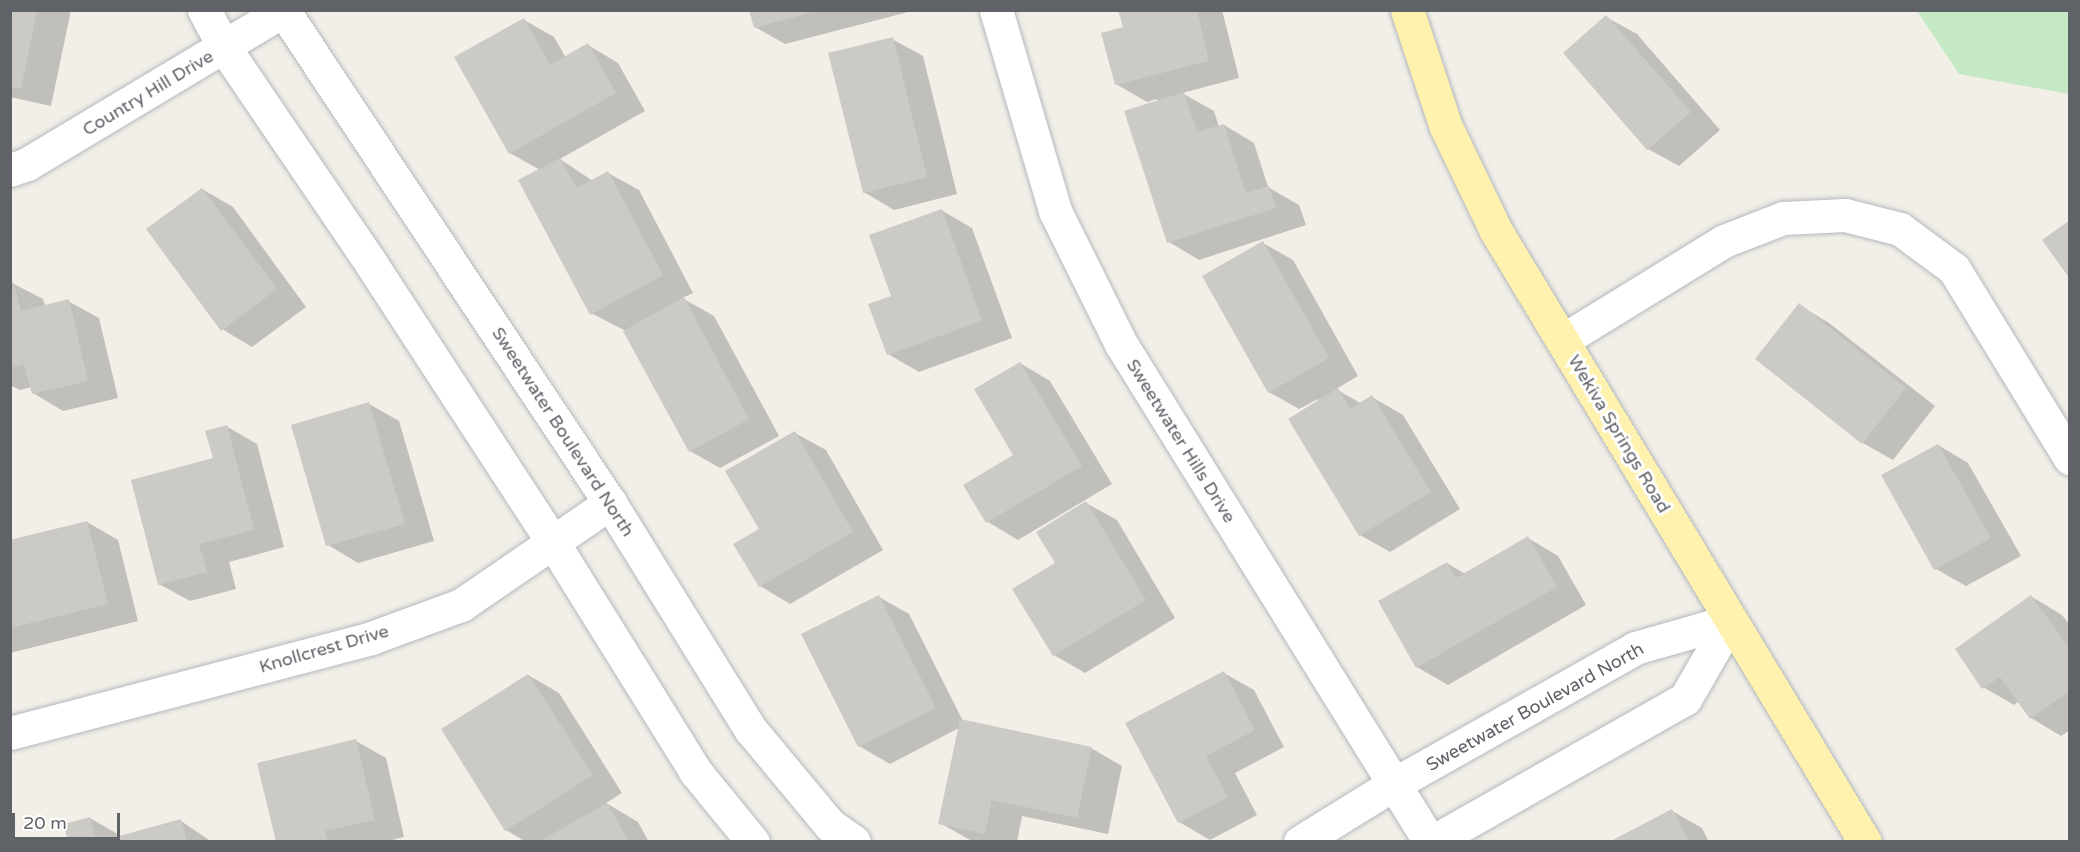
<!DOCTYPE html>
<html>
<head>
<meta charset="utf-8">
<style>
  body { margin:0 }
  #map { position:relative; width:2080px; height:852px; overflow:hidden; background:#f1efe8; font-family:"Varela Round",sans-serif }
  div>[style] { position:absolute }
  .green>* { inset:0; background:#c5e8c5 }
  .shadow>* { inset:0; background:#0003 }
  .building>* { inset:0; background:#cccac5 }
  .roads { filter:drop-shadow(0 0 2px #b5b8bc) drop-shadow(0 0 2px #b5b8bc) }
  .minor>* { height:33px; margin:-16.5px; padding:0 16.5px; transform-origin:16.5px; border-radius:16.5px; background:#fff }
  .major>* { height:33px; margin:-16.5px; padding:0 16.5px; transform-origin:16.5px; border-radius:16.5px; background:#fff2af }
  span { translate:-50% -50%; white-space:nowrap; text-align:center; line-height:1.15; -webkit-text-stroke:6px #fff; paint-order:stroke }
  .street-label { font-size:18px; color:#5f6368 }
  .frame { position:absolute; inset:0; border:12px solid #5f6368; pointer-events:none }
  .scale { position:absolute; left:12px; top:813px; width:108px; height:27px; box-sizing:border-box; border:3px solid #5f6368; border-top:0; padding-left:8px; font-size:18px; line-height:21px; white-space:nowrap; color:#5f6368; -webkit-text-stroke:4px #fff; paint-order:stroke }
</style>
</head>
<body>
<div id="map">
  <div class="green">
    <div style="clip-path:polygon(1917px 11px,2069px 11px,2069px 94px,1959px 74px)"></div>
  </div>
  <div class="shadow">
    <div style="clip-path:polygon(10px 10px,71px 10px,51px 106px,10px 97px)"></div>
    <div style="clip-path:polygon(751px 10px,916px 10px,785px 44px,755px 27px)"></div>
    <div style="clip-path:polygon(1120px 10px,1222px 10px,1239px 78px,1182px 93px,1214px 111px,1219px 127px,1224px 125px,1254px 143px,1268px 187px,1299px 205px,1306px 225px,1199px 260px,1169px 242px,1157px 99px,1147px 102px,1116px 84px,1125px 28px)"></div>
    <div style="clip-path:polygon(1606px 17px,1637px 34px,1720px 130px,1679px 166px,1648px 149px)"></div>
    <div style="clip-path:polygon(524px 20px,554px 37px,566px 58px,588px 45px,618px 63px,645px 111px,560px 159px,593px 181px,608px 173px,639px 190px,693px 293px,682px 298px,714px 316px,779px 436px,720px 468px,690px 451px,624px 330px,591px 313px,540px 170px,510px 153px)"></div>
    <div style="clip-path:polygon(892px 39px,923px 56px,957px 194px,894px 210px,864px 192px)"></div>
    <div style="clip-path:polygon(202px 189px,233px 207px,306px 307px,252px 347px,222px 329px)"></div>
    <div style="clip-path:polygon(941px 210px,972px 228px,1012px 338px,919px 372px,888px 354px,893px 297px)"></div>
    <div style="clip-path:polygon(1263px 243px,1293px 260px,1358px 376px,1336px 389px,1362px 404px,1372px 397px,1403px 415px,1460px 509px,1390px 552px,1360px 535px,1318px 399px,1299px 409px,1269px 392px)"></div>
    <div style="clip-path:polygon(10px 282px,43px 299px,45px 306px,68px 301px,99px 318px,118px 398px,63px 411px,33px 393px,31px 387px,20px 390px,10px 385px)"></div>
    <div style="clip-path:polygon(1799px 305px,1829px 323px,1935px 406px,1893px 460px,1863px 443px)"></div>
    <div style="clip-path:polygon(1020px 363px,1050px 381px,1112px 484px,1018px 540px,988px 522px,965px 485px,1015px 456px)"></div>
    <div style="clip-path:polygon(369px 404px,399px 421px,434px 541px,358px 563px,328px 545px)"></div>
    <div style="clip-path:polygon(226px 426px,257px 444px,284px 547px,229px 562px,236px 589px,190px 601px,159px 584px)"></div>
    <div style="clip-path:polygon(795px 433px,826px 450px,883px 550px,790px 604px,760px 586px,761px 529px)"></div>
    <div style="clip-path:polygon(1938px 445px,1968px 463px,2021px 556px,1966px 586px,1936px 569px)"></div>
    <div style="clip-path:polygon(1086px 503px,1117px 520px,1175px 618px,1085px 673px,1054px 655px,1014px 589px,1057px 563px)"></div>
    <div style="clip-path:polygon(87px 522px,118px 540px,138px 621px,10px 653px,10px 542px)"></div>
    <div style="clip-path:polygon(1528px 538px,1558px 556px,1586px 605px,1448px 685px,1417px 667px,1447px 563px,1465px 574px)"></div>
    <div style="clip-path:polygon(879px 597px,909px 614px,963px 721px,1091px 748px,1122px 766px,1108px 834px,1022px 816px,1017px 842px,970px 840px,940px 823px,959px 728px,890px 764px,859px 746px)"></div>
    <div style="clip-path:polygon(2032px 597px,2062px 615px,2070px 625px,2070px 730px,2061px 736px,2031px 718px,2019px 701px,2014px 705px,1983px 687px)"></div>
    <div style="clip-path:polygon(1224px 673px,1254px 690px,1284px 747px,1235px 773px,1257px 815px,1210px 840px,1179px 822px)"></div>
    <div style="clip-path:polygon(528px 675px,559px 693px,622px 793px,606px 803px,638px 822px,649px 842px,526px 842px,506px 830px)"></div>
    <div style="clip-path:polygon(356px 741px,386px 758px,404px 837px,384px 842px,277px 842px)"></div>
    <div style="clip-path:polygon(1672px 811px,1702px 828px,1709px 842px,1612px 842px)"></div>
    <div style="clip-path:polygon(90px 818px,121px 836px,181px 821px,212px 842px,70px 842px)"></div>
    <div style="clip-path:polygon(10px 836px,19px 841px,19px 842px,10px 842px)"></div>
  </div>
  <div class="building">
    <div style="clip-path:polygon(10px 10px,37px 10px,21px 89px,10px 87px)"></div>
    <div style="clip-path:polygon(749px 10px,817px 10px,817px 11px,754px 28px)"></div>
    <div style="clip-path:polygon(1118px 10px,1197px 10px,1209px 61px,1115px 85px,1101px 33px,1123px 27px)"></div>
    <div style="clip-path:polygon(1606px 15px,1691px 112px,1647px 150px,1563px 53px)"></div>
    <div style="clip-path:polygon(524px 18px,550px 65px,588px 43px,616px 93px,509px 154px,454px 57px)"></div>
    <div style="clip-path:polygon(893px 37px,927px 177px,863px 193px,828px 53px)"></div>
    <div style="clip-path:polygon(1184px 92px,1197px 132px,1224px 124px,1246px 193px,1269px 186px,1276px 208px,1167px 243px,1124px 111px)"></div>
    <div style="clip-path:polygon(560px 158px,577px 188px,608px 171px,663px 275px,590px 315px,518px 180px)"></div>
    <div style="clip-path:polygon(202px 188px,277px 289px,221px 331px,146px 229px)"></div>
    <div style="clip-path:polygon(942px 209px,982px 321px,887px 355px,868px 304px,891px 296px,869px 235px)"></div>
    <div style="clip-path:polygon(2070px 220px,2070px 279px,2042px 240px)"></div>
    <div style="clip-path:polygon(1263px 241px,1329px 358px,1268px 393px,1202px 276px)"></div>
    <div style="clip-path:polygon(13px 280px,21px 311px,69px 299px,88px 381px,32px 394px,24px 364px,10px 368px)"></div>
    <div style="clip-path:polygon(684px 297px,749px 419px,689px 452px,623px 331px)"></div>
    <div style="clip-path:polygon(1799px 303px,1906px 388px,1862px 444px,1755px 359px)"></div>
    <div style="clip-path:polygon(1020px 362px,1082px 466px,986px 523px,963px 485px,1013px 455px,974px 389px)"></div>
    <div style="clip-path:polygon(1338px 388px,1350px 409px,1372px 395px,1431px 492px,1359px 536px,1288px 419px)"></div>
    <div style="clip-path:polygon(369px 402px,405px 524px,326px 546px,291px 425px)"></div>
    <div style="clip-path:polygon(227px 425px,254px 530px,199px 544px,207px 572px,158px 585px,131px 480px,213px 458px,205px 431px)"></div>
    <div style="clip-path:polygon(795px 431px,853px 532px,759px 587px,733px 544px,759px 529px,725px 471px)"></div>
    <div style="clip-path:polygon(1938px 444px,1991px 538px,1934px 570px,1881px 475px)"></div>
    <div style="clip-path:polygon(1086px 501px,1146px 600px,1053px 656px,1012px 589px,1055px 563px,1036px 532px)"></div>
    <div style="clip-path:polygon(87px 521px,108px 604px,10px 628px,10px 540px)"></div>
    <div style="clip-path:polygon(1528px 536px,1557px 587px,1416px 668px,1378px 601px,1447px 562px,1456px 578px)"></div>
    <div style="clip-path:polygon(879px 595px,936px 708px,858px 747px,801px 634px)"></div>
    <div style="clip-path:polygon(2031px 595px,2070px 649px,2070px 691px,2030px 719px,2000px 677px,1982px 689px,1955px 649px)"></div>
    <div style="clip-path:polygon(1224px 671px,1255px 730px,1206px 756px,1228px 797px,1178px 823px,1125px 723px)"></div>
    <div style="clip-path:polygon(528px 674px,593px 775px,505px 831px,441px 729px)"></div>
    <div style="clip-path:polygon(960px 719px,1092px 747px,1077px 818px,992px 800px,985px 834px,938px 824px)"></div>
    <div style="clip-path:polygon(356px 739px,375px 820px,325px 831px,328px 842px,276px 842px,257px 763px)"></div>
    <div style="clip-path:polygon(607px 803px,629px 842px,538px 842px)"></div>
    <div style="clip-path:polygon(1672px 809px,1689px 842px,1609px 842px)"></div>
    <div style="clip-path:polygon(90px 817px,97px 842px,68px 842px,64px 824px)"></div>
    <div style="clip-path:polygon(181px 819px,187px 842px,101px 842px,101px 841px)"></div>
  </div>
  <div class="roads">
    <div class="minor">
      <div style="left:204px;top:10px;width:42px;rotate:61.6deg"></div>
      <div style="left:224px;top:47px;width:263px;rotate:55.8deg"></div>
      <div style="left:372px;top:265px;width:330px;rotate:56.9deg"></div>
      <div style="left:552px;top:541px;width:271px;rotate:58.1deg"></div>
      <div style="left:695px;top:771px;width:92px;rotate:50.8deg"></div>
      <div style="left:283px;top:10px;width:592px;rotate:56.44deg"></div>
      <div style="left:610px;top:503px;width:267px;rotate:58.2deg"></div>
      <div style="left:751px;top:730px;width:124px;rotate:50.3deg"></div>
      <div style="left:830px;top:825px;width:29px;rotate:35deg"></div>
      <div style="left:996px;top:10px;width:209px;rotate:73.6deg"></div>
      <div style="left:1055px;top:211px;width:148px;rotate:63.6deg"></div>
      <div style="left:1121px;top:344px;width:586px;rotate:58.18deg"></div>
      <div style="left:10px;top:170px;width:18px;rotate:-19deg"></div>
      <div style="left:27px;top:164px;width:298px;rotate:-30.9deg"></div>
      <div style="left:1563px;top:340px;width:189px;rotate:-31.6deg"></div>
      <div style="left:1724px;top:241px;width:63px;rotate:-21.3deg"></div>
      <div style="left:1783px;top:218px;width:62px;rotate:-2.8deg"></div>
      <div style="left:1845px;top:215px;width:57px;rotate:14.3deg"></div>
      <div style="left:1900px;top:229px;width:67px;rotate:36.5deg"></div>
      <div style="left:1954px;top:269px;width:222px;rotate:58.5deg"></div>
      <div style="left:10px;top:733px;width:373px;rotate:-14.7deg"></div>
      <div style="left:371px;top:638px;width:96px;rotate:-20.1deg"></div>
      <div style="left:461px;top:605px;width:181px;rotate:-34.4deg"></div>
      <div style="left:1300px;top:842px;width:110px;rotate:-31.7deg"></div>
      <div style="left:1394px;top:784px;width:277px;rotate:-29.4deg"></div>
      <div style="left:1635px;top:648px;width:99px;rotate:-15.9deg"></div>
      <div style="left:1432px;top:842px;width:291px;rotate:-29.5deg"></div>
      <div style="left:1685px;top:699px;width:90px;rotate:-60deg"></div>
    </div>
    <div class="major">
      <div style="left:1407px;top:10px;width:123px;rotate:71.6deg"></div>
      <div style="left:1446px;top:127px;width:115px;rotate:64.3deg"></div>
      <div style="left:1496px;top:231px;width:714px;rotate:58.87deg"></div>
    </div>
  </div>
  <div class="street-label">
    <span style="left:148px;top:93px;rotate:-31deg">Country Hill Drive</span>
    <span style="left:563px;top:432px;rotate:57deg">Sweetwater Boulevard North</span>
    <span style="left:1619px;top:434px;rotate:59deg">Wekiva Springs Road</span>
    <span style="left:1181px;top:441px;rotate:58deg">Sweetwater Hills Drive</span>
    <span style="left:324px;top:649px;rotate:-16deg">Knollcrest Drive</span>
    <span style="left:1535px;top:707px;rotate:-29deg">Sweetwater Boulevard North</span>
  </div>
  <div class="frame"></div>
  <div class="scale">20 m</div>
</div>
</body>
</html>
